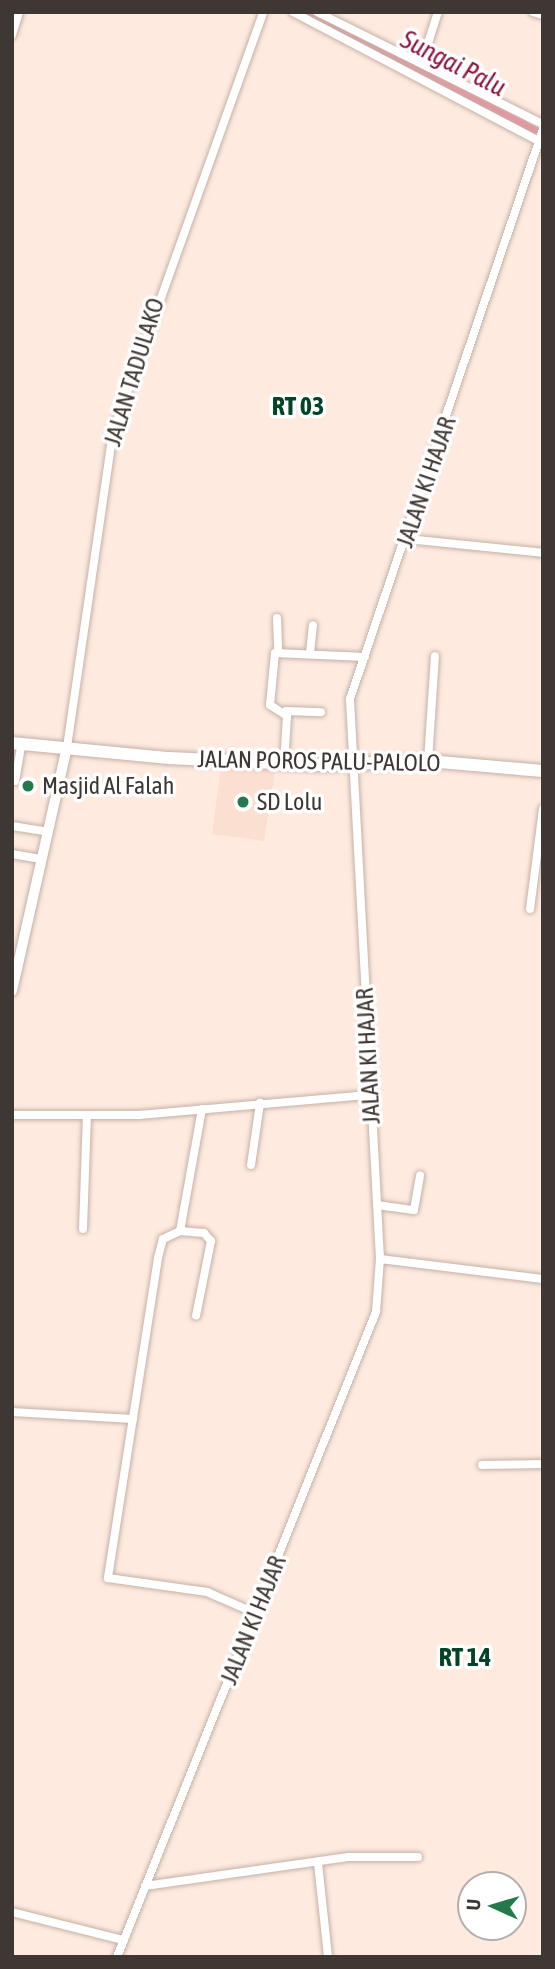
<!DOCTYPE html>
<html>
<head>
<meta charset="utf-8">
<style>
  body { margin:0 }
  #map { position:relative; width:555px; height:1969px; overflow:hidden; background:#feeadf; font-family:"Asap Condensed",sans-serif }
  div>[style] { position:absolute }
  .built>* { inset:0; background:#fbdfd0 }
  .canal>* { height:7px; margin:-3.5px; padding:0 3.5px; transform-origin:3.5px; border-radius:3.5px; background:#f08da0 }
  .roads { filter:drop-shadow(0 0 2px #c4b1a7) drop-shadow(0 0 2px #c4b1a7) }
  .minor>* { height:8px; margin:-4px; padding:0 4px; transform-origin:4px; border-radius:4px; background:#fff }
  .tertiary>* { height:10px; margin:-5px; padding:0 5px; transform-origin:5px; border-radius:5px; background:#fff }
  .primary>* { height:12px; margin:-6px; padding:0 6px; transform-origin:6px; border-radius:6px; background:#fff }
  .dots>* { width:19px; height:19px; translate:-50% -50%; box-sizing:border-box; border:4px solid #fff; border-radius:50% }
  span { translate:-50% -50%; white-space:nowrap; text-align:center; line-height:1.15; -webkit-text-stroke:7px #fff; paint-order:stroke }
  .street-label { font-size:24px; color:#3f3733 }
  .poi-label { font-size:24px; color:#3f3733 }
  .left { translate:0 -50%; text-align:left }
  .water-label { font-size:26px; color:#8b153d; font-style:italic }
  .neighbourhood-label { font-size:26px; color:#044426; font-weight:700 }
  .frame { position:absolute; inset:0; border:14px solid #3f3733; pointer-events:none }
  .north { position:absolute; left:457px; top:1871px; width:70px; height:70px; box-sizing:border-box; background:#fff; border:2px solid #b2afad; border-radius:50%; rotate:274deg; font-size:19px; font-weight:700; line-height:28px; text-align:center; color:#3f3733 }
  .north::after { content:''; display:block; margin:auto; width:24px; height:32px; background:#23794c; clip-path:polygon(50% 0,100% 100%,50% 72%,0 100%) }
</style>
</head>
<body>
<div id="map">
  <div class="built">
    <div style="clip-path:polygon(221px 766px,275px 770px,264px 841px,212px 834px)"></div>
  </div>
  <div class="canal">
    <div style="left:306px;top:12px;width:267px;rotate:27.2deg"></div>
  </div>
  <div class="roads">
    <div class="minor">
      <div style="left:293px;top:12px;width:280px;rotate:27.7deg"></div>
      <div style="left:317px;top:12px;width:252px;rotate:26.4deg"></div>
      <div style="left:533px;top:12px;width:10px;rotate:17deg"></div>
      <div style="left:12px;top:35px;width:24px;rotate:-73deg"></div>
      <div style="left:422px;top:62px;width:52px;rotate:-72.3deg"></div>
      <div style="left:406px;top:539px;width:138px;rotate:5.8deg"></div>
      <div style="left:277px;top:618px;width:34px;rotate:88deg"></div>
      <div style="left:310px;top:653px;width:28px;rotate:-84deg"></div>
      <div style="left:286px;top:711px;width:35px;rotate:2deg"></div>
      <div style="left:67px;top:747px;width:318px;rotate:-81.7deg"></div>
      <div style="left:113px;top:432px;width:446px;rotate:-70.3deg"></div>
      <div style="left:428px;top:761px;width:105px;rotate:-86.2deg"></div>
      <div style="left:284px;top:764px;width:48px;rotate:-86.4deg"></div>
      <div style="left:287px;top:716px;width:20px;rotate:-147deg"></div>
      <div style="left:270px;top:705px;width:52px;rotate:-84.5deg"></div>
      <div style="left:275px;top:653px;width:90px;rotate:2.5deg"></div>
      <div style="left:15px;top:781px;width:39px;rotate:-80deg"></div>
      <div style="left:12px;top:826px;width:36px;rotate:9deg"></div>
      <div style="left:12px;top:854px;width:29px;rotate:10deg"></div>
      <div style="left:530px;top:909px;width:101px;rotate:-82.6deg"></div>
      <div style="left:202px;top:1109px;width:124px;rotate:100.2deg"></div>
      <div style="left:180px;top:1231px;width:19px;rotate:155deg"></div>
      <div style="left:163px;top:1239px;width:20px;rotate:105deg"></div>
      <div style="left:158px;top:1258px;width:324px;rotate:98.9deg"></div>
      <div style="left:108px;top:1578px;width:100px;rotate:8deg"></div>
      <div style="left:207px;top:1592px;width:52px;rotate:23.6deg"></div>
      <div style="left:12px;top:1115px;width:127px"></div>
      <div style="left:139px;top:1115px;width:231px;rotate:-5deg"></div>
      <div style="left:251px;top:1165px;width:63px;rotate:-81.7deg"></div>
      <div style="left:377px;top:1205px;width:37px;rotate:8deg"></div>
      <div style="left:414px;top:1210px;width:35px;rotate:-80deg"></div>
      <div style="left:83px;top:1229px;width:113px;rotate:-88deg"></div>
      <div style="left:180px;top:1231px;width:24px;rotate:5deg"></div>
      <div style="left:204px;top:1233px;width:11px;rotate:49deg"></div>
      <div style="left:211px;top:1241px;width:76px;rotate:101.3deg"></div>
      <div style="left:380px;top:1259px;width:164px;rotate:7deg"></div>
      <div style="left:12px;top:1412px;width:121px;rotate:3.3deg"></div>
      <div style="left:482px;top:1465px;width:61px;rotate:-0.9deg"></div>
      <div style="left:318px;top:1863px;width:95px;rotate:83.9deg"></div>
      <div style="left:145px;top:1886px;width:207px;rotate:-8.1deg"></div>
      <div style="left:350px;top:1857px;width:68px"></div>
      <div style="left:12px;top:1912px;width:114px;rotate:14.2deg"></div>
      <div style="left:117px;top:1957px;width:695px;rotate:-68.12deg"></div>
      <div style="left:376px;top:1312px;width:53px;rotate:-85.7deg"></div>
      <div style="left:380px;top:1259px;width:561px;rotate:-93.07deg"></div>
      <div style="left:350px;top:699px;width:602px;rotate:-71.29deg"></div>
    </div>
    <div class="tertiary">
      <div style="left:12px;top:991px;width:250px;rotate:-77.3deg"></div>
    </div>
    <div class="primary">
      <div style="left:12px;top:743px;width:158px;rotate:5.5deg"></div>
      <div style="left:169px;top:758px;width:151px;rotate:2.7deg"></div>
      <div style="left:320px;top:765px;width:108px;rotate:-2.1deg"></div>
      <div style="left:428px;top:761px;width:115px;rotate:5deg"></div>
    </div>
  </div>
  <div class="dots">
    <div style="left:28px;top:786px;background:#23794c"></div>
    <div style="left:243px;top:802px;background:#23794c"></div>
  </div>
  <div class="street-label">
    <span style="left:134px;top:372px;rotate:-73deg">JALAN TADULAKO</span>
    <span style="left:426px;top:482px;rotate:-71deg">JALAN KI HAJAR</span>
    <span style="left:319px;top:761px;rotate:1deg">JALAN POROS PALU-PALOLO</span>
    <span style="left:368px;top:1056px;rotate:-93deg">JALAN KI HAJAR</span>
    <span style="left:253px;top:1620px;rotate:-68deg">JALAN KI HAJAR</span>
  </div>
  <div class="poi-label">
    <span class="left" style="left:42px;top:786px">Masjid Al Falah</span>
    <span class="left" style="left:257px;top:802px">SD Lolu</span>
  </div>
  <div class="water-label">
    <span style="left:453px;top:64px;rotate:27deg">Sungai Palu</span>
  </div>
  <div class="neighbourhood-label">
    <span style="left:298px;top:407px">RT 03</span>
    <span style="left:465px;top:1658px">RT 14</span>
  </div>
  <div class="frame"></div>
  <div class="north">U</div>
</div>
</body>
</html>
